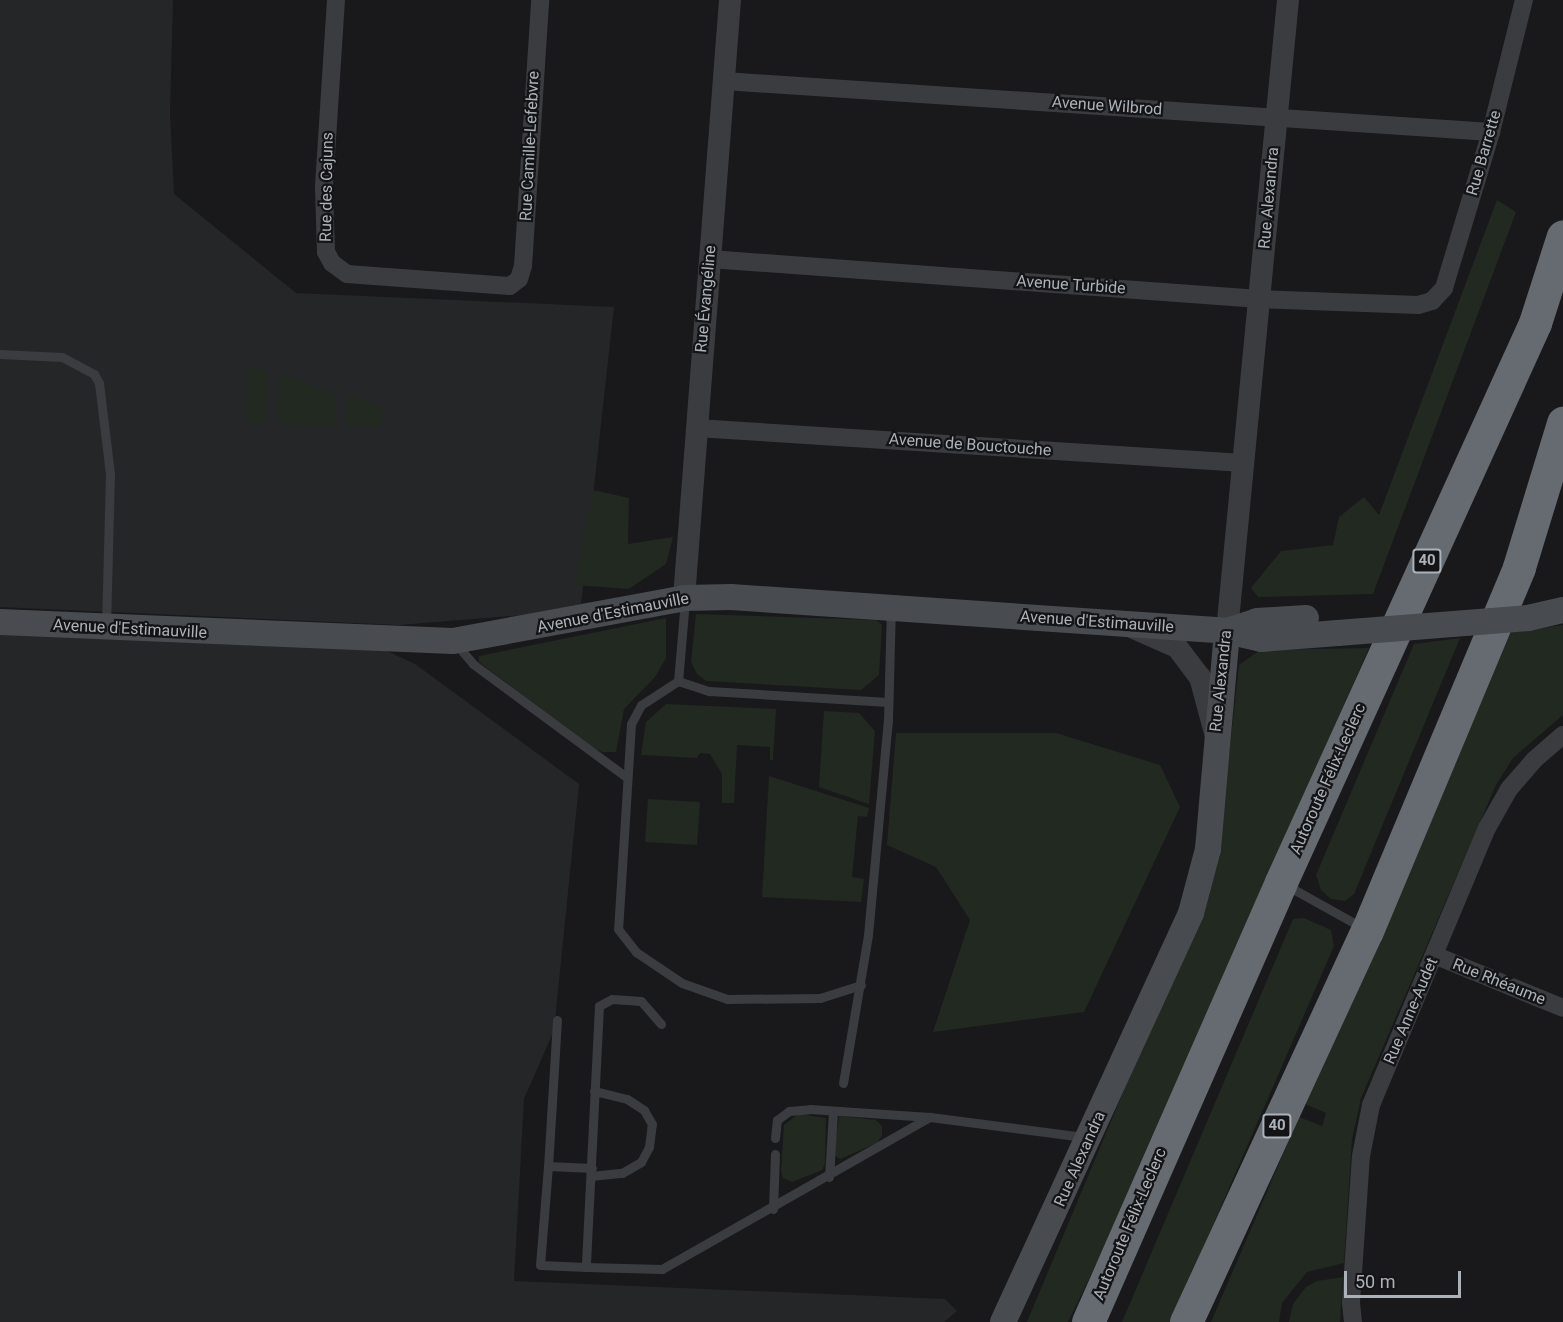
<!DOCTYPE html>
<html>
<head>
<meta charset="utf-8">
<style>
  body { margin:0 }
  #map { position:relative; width:1563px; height:1322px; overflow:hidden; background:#19191b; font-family:Roboto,sans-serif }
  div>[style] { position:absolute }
  .built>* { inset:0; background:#252628 }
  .green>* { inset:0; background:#212921 }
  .service>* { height:9px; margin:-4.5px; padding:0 4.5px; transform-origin:4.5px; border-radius:4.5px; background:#3a3c40 }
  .minor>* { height:18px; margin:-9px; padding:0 9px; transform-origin:9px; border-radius:9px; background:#3a3c40 }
  .tertiary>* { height:22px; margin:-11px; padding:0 11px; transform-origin:11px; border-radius:11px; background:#3a3c40 }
  .secondary>* { height:26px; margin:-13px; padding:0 13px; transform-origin:13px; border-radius:13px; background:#484b50 }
  .motorway>* { height:33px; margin:-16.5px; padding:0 16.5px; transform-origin:16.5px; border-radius:16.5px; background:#666b71 }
  .secondary-bridge>* { height:26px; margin:-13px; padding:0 13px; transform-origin:13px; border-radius:13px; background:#484b50 }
  span { translate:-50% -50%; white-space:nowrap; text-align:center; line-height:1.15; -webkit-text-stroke:4.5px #141416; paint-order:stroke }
  .shield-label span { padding:2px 4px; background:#141416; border:2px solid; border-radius:4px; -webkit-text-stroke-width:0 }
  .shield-label { font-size:15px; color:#acb2ba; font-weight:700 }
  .street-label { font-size:16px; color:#acb2ba }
  .scale { position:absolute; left:1344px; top:1271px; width:117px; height:27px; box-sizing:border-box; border:3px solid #acb2ba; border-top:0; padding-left:8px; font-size:18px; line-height:21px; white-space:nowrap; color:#acb2ba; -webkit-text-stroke:4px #141416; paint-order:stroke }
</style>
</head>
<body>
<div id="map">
  <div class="built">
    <div style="clip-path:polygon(0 0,173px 0,170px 114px,174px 194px,296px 293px,614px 307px,581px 604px,524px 615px,399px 625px,0 607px)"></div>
    <div style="clip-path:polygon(0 622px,363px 640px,415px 664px,579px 784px,554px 1030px,524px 1099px,514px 1281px,945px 1299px,957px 1311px,944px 1322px,0 1322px)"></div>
  </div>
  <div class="green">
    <div style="clip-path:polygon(1497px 200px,1516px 212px,1373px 594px,1258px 597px,1251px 588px,1281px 551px,1333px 545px,1339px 517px,1364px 497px,1379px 515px)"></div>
    <div style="clip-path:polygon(248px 368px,268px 371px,266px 423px,246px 423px)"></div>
    <div style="clip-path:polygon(280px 373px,335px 395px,336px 426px,277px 424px)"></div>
    <div style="clip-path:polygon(348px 394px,381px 406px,381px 427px,347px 426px)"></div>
    <div style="clip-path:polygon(593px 490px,629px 498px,628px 544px,673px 537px,666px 564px,629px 589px,575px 585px)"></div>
    <div style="clip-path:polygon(696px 614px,876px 620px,882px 625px,879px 675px,861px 690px,706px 681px,697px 674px,691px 662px)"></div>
    <div style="clip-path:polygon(666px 618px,666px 658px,655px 677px,624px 709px,616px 752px,602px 752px,590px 746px,479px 662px,479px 656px)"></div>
    <div style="clip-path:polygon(1563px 625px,1563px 715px,1513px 758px,1496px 785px,1361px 1098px,1352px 1139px,1344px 1263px,1307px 1272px,1282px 1303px,1279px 1322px,1211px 1322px,1299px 1117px,1322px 1126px,1326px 1113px,1305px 1104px,1497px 634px)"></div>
    <div style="clip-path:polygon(1460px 638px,1354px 894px,1345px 901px,1331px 899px,1321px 890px,1316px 875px,1414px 644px)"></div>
    <div style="clip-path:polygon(1369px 648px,1127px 1201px,1068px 1322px,1027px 1322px,1197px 916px,1219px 846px,1239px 665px,1260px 650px)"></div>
    <div style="clip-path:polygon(666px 704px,776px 709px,773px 760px,770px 760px,770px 747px,737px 745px,734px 803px,722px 803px,722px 774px,710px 754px,700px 753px,697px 758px,641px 755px,646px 722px)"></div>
    <div style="clip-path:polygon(824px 711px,859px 713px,875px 731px,869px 804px,819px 787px)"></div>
    <div style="clip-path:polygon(896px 733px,1056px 733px,1160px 765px,1180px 807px,1084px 1012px,933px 1032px,970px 920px,936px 867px,887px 845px)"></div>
    <div style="clip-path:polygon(769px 776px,869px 808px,867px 817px,858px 816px,852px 877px,864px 879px,861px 902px,762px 897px)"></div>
    <div style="clip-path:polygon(648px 799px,700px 802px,697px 845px,645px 842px)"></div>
    <div style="clip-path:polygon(1304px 918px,1331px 930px,1334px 946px,1171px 1322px,1122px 1322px,1293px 919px)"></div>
    <div style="clip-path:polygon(798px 1114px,826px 1118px,825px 1164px,822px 1170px,792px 1182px,783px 1178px,781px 1171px,784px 1125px)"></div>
    <div style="clip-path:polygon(839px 1116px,876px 1120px,882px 1126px,882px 1136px,877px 1143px,840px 1159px,834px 1155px)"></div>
    <div style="clip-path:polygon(1343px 1277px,1340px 1322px,1289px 1322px,1293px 1304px,1306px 1287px,1317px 1281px)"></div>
  </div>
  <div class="service">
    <div style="left:0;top:354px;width:62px;rotate:2.8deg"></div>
    <div style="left:62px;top:357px;width:36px;rotate:28deg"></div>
    <div style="left:94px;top:374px;width:10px;rotate:61deg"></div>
    <div style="left:99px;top:383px;width:92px;rotate:83.1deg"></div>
    <div style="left:110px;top:474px;width:151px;rotate:91.5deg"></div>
    <div style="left:685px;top:600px;width:81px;rotate:94.9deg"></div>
    <div style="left:678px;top:681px;width:44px;rotate:147deg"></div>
    <div style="left:641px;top:705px;width:21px;rotate:118deg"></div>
    <div style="left:631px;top:724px;width:205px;rotate:93.6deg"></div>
    <div style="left:618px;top:929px;width:29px;rotate:52deg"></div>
    <div style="left:636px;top:952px;width:55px;rotate:34deg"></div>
    <div style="left:682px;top:983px;width:48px;rotate:19.6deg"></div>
    <div style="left:727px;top:999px;width:93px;rotate:-0.6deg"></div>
    <div style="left:820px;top:998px;width:43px;rotate:-17.6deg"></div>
    <div style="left:455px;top:643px;width:28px;rotate:49deg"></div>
    <div style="left:473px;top:664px;width:189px;rotate:36.4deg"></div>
    <div style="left:678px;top:681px;width:33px;rotate:18deg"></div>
    <div style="left:709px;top:691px;width:179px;rotate:3.5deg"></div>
    <div style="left:1286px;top:885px;width:88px;rotate:29.2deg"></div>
    <div style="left:557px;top:1020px;width:146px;rotate:93.5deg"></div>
    <div style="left:548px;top:1166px;width:44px;rotate:2.6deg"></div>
    <div style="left:661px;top:1024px;width:30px;rotate:-131deg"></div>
    <div style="left:641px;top:1001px;width:29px;rotate:-176deg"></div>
    <div style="left:612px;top:999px;width:15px;rotate:152deg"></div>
    <div style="left:599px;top:1006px;width:261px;rotate:92.9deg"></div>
    <div style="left:586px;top:1267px;width:76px;rotate:1.5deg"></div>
    <div style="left:662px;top:1269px;width:308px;rotate:-29.6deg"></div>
    <div style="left:843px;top:1083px;width:150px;rotate:-80.4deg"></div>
    <div style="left:868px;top:935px;width:216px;rotate:-84.7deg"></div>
    <div style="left:888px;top:720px;width:111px;rotate:-88.5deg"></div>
    <div style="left:775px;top:1138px;width:18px;rotate:-84deg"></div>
    <div style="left:777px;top:1120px;width:15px;rotate:-37deg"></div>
    <div style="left:789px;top:1111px;width:21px;rotate:-5deg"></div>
    <div style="left:810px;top:1109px;width:120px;rotate:3.8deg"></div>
    <div style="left:930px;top:1117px;width:155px;rotate:7.4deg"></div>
    <div style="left:548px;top:1166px;width:99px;rotate:94.6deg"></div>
    <div style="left:540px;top:1265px;width:46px;rotate:2.5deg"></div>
    <div style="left:591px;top:1176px;width:31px;rotate:-6deg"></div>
    <div style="left:622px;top:1173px;width:22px;rotate:-30deg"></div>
    <div style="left:641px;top:1162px;width:17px;rotate:-62deg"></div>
    <div style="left:649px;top:1147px;width:23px;rotate:-83deg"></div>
    <div style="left:652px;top:1124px;width:16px;rotate:-120deg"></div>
    <div style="left:644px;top:1110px;width:20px;rotate:-147deg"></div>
    <div style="left:627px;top:1099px;width:34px;rotate:-166deg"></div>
    <div style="left:829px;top:1177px;width:66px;rotate:-86.5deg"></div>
    <div style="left:773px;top:1209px;width:55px;rotate:-87.9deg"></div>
  </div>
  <div class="minor">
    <div style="left:336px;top:0;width:188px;rotate:93.7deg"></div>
    <div style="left:324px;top:188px;width:64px;rotate:88.2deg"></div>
    <div style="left:326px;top:252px;width:13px;rotate:61deg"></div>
    <div style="left:332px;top:263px;width:19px;rotate:36deg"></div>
    <div style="left:347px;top:274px;width:163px;rotate:4.2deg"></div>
    <div style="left:510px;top:286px;width:11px;rotate:-38deg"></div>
    <div style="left:519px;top:279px;width:14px;rotate:-73deg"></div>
    <div style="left:523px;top:266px;width:267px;rotate:-86.3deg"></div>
    <div style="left:724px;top:81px;width:769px;rotate:3.8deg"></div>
    <div style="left:709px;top:259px;width:552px;rotate:4.15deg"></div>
    <div style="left:1260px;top:299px;width:158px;rotate:2.2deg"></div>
    <div style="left:1418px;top:305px;width:15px;rotate:-16deg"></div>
    <div style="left:1432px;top:301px;width:18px;rotate:-47deg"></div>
    <div style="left:1444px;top:288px;width:163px;rotate:-73.2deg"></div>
    <div style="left:1491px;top:132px;width:136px;rotate:-76deg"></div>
    <div style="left:696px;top:428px;width:549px;rotate:3.65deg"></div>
    <div style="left:1434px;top:955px;width:139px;rotate:22.3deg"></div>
    <div style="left:1353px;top:1322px;width:20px;rotate:-96deg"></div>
    <div style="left:1351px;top:1302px;width:146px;rotate:-86.1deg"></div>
    <div style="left:1361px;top:1156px;width:52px;rotate:-78.9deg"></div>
    <div style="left:1371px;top:1105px;width:300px;rotate:-67.3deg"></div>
    <div style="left:1487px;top:828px;width:45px;rotate:-60.6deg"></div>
    <div style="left:1509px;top:789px;width:38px;rotate:-49deg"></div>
    <div style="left:1534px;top:760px;width:38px;rotate:-41deg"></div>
  </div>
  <div class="tertiary">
    <div style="left:684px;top:598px;width:600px;rotate:-85.6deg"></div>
    <div style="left:1129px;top:626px;width:52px;rotate:23.6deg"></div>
    <div style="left:1177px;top:647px;width:38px;rotate:53deg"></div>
    <div style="left:1200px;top:677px;width:58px;rotate:75deg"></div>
    <div style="left:1227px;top:631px;width:634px;rotate:-84.48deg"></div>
  </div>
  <div class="secondary">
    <div style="left:1528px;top:618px;width:36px;rotate:-13deg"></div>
    <div style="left:0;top:622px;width:453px;rotate:2.4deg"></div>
    <div style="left:453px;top:641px;width:235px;rotate:-10.5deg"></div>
    <div style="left:684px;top:598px;width:47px;rotate:-1.2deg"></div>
    <div style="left:731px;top:597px;width:497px;rotate:3.9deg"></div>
    <div style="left:1227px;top:631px;width:35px;rotate:13deg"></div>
    <div style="left:1261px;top:639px;width:77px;rotate:-4.5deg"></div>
    <div style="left:1230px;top:630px;width:28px;rotate:-18deg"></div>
    <div style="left:1257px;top:621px;width:49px;rotate:-3.5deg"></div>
    <div style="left:1003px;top:1322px;width:450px;rotate:-65.3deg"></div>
    <div style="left:1191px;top:913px;width:66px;rotate:-75.1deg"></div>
    <div style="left:1208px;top:849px;width:219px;rotate:-85deg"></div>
  </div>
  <div class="motorway">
    <div style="left:1088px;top:1322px;width:480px;rotate:-66.3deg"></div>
    <div style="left:1281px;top:882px;width:614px;rotate:-65.56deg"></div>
    <div style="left:1535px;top:323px;width:91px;rotate:-72.2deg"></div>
    <div style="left:1186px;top:1322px;width:431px;rotate:-65.2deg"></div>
    <div style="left:1367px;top:931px;width:394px;rotate:-67.3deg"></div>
    <div style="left:1519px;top:567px;width:151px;rotate:-73deg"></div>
  </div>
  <div class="secondary-bridge">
    <div style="left:1338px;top:633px;width:191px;rotate:-4.5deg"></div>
  </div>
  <div class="shield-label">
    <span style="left:1427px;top:561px">40</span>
    <span style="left:1277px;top:1126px">40</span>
  </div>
  <div class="street-label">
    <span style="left:1107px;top:106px;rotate:4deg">Avenue Wilbrod</span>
    <span style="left:530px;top:146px;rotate:-87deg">Rue Camille-Lefebvre</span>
    <span style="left:1484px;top:153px;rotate:-74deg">Rue Barrette</span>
    <span style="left:327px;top:187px;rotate:-89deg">Rue des Cajuns</span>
    <span style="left:1269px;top:198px;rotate:-85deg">Rue Alexandra</span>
    <span style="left:1071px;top:285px;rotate:4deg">Avenue Turbide</span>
    <span style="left:706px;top:299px;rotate:-85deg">Rue Évangéline</span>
    <span style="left:970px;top:445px;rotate:4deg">Avenue de Bouctouche</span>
    <span style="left:613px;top:613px;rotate:-11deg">Avenue d'Estimauville</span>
    <span style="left:1097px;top:622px;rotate:4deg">Avenue d'Estimauville</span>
    <span style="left:130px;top:629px;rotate:3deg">Avenue d'Estimauville</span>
    <span style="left:1221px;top:681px;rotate:-84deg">Rue Alexandra</span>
    <span style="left:1328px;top:779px;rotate:-66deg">Autoroute Félix-Leclerc</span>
    <span style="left:1499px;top:982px;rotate:22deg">Rue Rhéaume</span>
    <span style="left:1411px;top:1011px;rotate:-67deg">Rue Anne-Audet</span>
    <span style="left:1080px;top:1159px;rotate:-66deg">Rue Alexandra</span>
    <span style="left:1130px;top:1224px;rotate:-67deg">Autoroute Félix-Leclerc</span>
  </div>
  <div class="scale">50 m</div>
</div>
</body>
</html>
